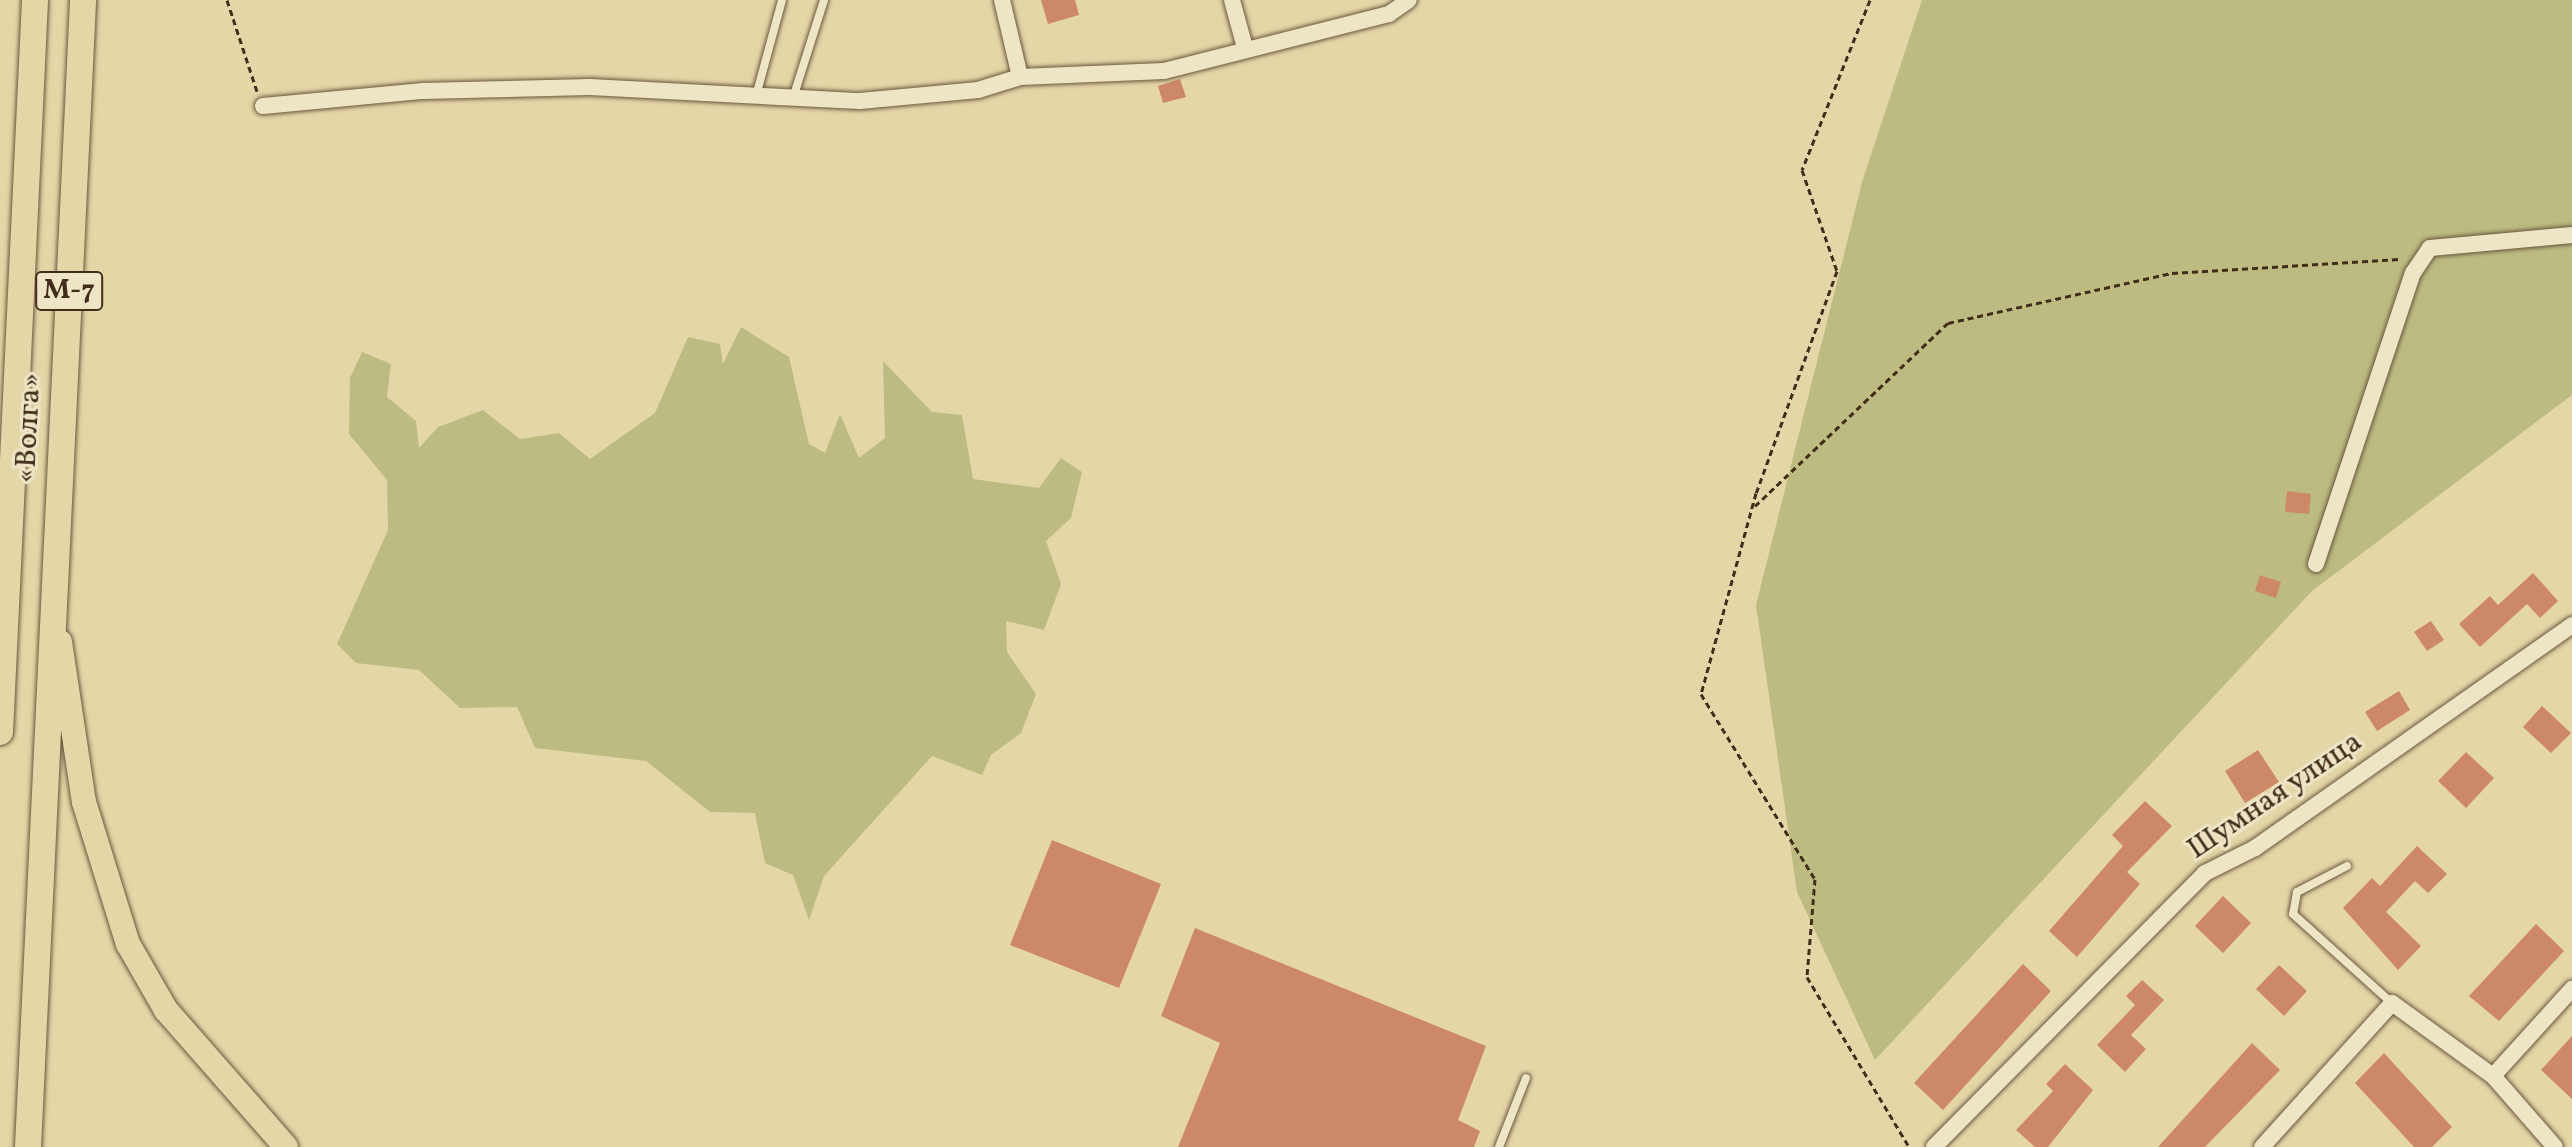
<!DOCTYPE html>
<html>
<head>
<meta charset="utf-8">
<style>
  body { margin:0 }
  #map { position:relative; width:2572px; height:1147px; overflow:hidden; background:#e5d6a7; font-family:Vollkorn,serif }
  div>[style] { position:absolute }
  .green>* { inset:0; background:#bcbc82 }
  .building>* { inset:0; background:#cd8967 }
  .path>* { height:3px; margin-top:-1.5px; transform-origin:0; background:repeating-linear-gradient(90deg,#422d1b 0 6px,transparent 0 10px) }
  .roads { filter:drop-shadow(0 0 2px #6b573e) drop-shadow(0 0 2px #6b573e) }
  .service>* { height:8px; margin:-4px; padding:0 4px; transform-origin:4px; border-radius:4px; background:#eee4c6 }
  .minor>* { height:16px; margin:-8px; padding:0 8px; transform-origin:8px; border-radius:8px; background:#eee4c6 }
  .primary>* { height:24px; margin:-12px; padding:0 12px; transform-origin:12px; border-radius:12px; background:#e5d6a7 }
  .trunk>* { height:26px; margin:-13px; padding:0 13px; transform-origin:13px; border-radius:13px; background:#e5d6a7 }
  span { translate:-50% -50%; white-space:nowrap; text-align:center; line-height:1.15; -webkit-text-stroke:6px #eee4c6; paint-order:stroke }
  .shield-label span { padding:2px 6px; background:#eee4c6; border:2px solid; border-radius:6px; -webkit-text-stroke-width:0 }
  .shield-label { font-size:28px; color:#422d1b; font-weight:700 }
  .street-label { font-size:30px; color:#422d1b }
</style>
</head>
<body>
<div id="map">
  <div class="green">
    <div style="clip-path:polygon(1922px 0,2572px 0,2572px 395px,2312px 591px,1875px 1060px,1797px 892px,1756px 605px,1862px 182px)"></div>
    <div style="clip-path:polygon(741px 327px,789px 357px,809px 444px,825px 453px,840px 414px,859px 458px,885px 438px,883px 361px,932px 412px,962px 415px,973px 479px,1039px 488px,1061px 458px,1082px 472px,1071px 518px,1046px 541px,1061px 584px,1044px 630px,1006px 621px,1007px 652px,1036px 694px,1021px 733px,991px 755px,982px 775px,932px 756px,824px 876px,809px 920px,793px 875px,765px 863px,755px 813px,710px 812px,646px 761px,535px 748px,517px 707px,460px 708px,419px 670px,356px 663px,337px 644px,388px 530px,387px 480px,349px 434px,350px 378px,362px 352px,391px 364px,387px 397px,416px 421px,419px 448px,438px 427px,483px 410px,520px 439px,559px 433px,590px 459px,655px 413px,688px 337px,720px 344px,723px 364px)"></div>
  </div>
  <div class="building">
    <div style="clip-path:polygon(1041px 0,1075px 0,1079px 15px,1048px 24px)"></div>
    <div style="clip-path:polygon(1180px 79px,1186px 97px,1163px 103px,1158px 86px)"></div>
    <div style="clip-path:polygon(2287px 491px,2311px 494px,2309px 514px,2285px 512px)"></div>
    <div style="clip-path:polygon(2533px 573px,2558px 601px,2540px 618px,2527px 604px,2480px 647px,2459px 624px,2490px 596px,2498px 605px)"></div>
    <div style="clip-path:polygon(2260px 575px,2281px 582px,2276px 598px,2255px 591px)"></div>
    <div style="clip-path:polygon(2431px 621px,2444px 640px,2427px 651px,2414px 632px)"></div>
    <div style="clip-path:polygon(2399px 691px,2410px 710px,2377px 731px,2365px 712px)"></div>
    <div style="clip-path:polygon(2542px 706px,2571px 733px,2551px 753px,2523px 727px)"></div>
    <div style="clip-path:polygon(2258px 750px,2279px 782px,2245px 803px,2225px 771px)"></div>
    <div style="clip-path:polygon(2466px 752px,2494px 778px,2466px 808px,2438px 781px)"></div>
    <div style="clip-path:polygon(2145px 801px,2172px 826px,2127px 872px,2140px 884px,2077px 957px,2049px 931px,2123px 846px,2112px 835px)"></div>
    <div style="clip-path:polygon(1052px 840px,1161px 884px,1119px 988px,1010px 945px)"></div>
    <div style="clip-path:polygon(2417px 846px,2447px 874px,2428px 893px,2415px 881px,2386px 912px,2421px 946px,2398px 970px,2343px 908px,2372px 878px,2380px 886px)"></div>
    <div style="clip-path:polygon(2223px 896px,2251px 923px,2223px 953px,2195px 926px)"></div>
    <div style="clip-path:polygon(2536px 924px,2564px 951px,2499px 1021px,2469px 996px)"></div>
    <div style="clip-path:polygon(1195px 928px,1486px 1046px,1458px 1120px,1480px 1131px,1474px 1147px,1178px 1147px,1220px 1043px,1161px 1016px)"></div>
    <div style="clip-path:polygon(2023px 964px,2051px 991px,1943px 1110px,1914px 1083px)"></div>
    <div style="clip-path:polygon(2279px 965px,2307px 991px,2284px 1016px,2256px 989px)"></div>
    <div style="clip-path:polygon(2142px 980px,2164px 1000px,2131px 1035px,2146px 1049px,2125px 1072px,2097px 1045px,2135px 1005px,2126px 996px)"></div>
    <div style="clip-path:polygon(2572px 1036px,2572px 1099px,2541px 1070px)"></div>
    <div style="clip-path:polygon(2252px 1043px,2280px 1070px,2205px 1147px,2158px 1147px)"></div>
    <div style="clip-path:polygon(2384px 1053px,2452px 1127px,2432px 1147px,2414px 1147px,2355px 1083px)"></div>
    <div style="clip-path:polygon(2065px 1064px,2093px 1090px,2048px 1147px,2035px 1147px,2016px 1130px,2053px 1091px,2046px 1084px)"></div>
  </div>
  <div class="path">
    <div style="left:227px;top:0;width:96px;rotate:71.8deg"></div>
    <div style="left:1870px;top:0;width:183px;rotate:111.8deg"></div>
    <div style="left:1802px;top:170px;width:107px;rotate:70.9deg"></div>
    <div style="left:1837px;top:271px;width:236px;rotate:110deg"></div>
    <div style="left:1756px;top:493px;width:208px;rotate:105.3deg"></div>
    <div style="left:1701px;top:694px;width:217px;rotate:58.4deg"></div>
    <div style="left:1815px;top:879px;width:98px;rotate:94.7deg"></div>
    <div style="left:1807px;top:977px;width:198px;rotate:59deg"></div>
    <div style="left:1755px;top:506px;width:266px;rotate:-43.5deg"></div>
    <div style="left:1948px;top:323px;width:230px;rotate:-12.6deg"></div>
    <div style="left:2172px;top:273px;width:228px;rotate:-3.5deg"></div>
  </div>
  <div class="roads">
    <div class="service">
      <div style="left:756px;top:96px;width:99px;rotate:-74.8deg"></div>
      <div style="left:793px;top:98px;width:103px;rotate:-72.4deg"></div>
      <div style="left:2347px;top:866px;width:56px;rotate:152.5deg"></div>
      <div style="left:2297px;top:892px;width:22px;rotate:100deg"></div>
      <div style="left:2293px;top:914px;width:133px;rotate:42deg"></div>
      <div style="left:1499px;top:1147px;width:74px;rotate:-68.6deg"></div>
    </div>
    <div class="minor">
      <div style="left:1002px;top:0;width:79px;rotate:76.8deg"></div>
      <div style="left:1232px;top:0;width:50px;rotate:74.8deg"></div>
      <div style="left:263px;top:106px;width:161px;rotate:-5.4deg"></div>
      <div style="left:423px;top:91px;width:167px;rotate:-1.4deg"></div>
      <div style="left:590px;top:87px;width:270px;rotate:3deg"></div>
      <div style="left:860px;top:101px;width:119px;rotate:-5.3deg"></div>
      <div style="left:978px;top:90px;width:44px;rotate:-17.2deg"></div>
      <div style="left:1020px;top:77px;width:144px;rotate:-2.4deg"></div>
      <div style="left:1164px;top:71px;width:232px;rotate:-14.2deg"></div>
      <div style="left:1389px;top:14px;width:24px;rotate:-35deg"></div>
      <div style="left:2316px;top:564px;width:307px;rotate:-71.6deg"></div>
      <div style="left:2413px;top:273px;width:30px;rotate:-56deg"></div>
      <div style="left:2430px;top:248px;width:143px;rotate:-5.2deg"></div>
      <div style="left:2493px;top:1076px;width:118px;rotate:-47.8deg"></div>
      <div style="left:1934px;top:1147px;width:385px;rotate:-45.3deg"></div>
      <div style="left:2205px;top:873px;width:56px;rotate:-26.6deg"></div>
      <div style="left:2255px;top:848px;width:388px;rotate:-35.1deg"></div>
      <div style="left:2262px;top:1147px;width:194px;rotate:-47.9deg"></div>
      <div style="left:2392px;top:1003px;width:125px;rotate:35.9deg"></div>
      <div style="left:2493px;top:1076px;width:94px;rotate:48.9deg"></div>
    </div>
    <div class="primary">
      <div style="left:60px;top:642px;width:162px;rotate:81.5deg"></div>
      <div style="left:84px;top:802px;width:149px;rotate:72.8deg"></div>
      <div style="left:128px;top:944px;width:76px;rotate:60.1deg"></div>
      <div style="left:166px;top:1010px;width:182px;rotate:48.8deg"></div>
    </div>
    <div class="trunk">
      <div style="left:0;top:732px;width:733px;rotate:-87.26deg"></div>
      <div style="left:28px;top:1147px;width:1148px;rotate:-87.25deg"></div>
    </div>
  </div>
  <div class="shield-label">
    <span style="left:69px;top:291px">М-7</span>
  </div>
  <div class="street-label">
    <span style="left:29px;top:428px;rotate:-87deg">«Волга»</span>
    <span style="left:2275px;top:796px;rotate:-34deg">Шумная улица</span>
  </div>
</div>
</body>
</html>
